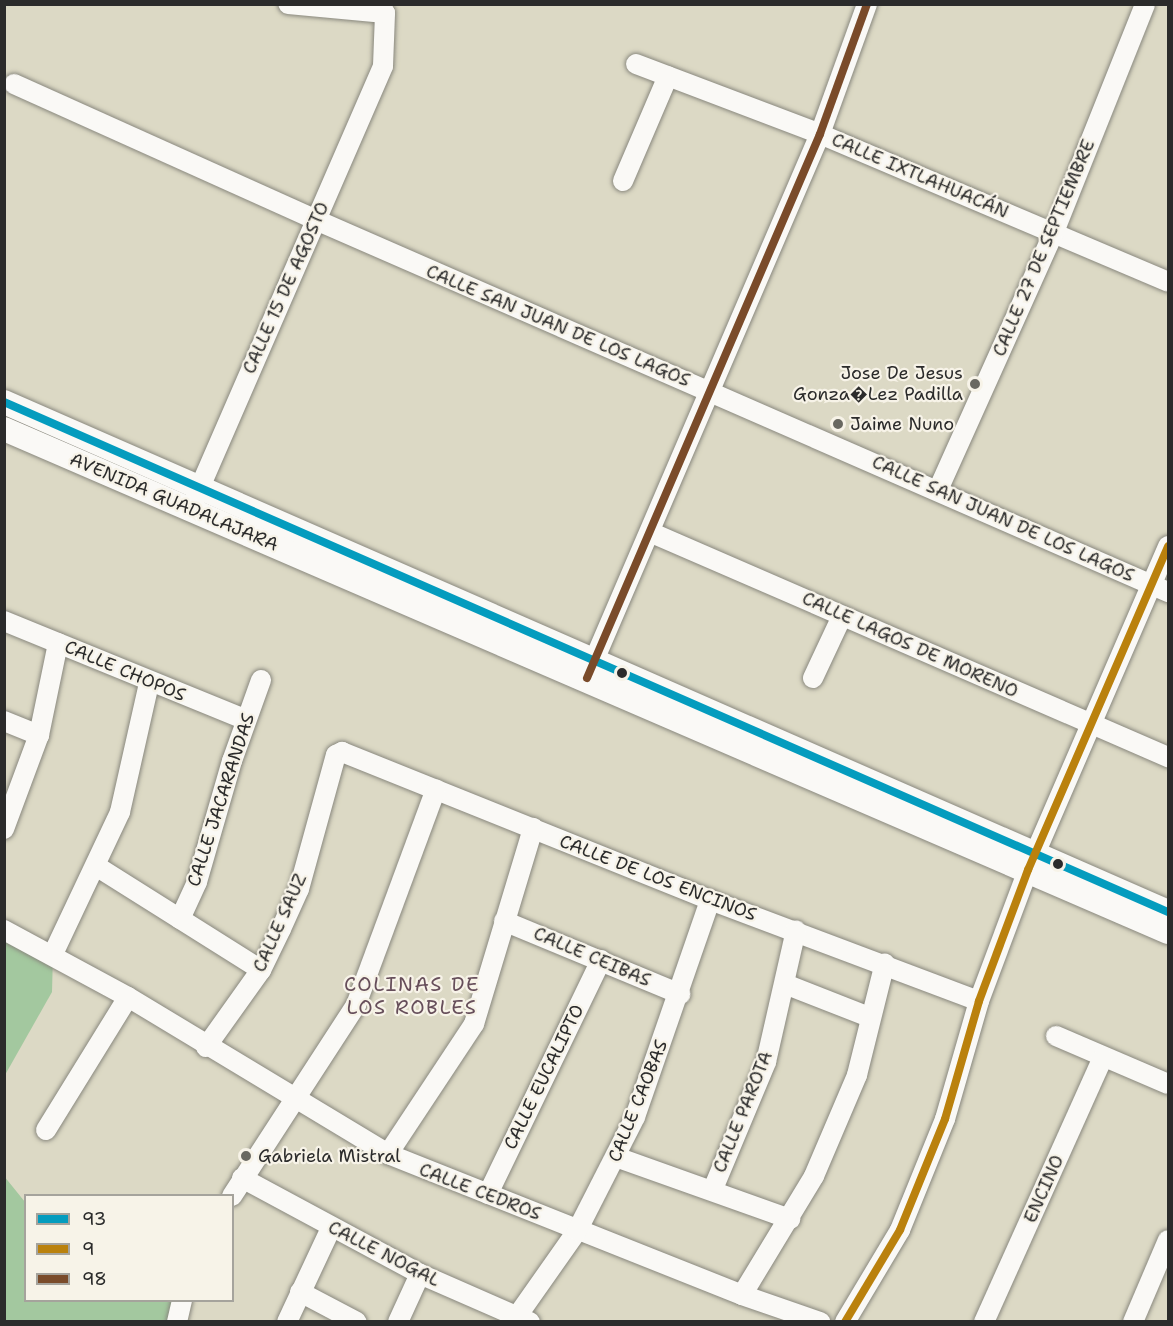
<!DOCTYPE html>
<html>
<head>
<meta charset="utf-8">
<style>
  body { margin:0 }
  #map { position:relative; width:1173px; height:1326px; overflow:hidden; background:#dcd9c5; font-family:"Shantell Sans",sans-serif }
  div>[style] { position:absolute }
  .forest>* { inset:0; background:#a3c89f }
  .roads { filter:drop-shadow(0 0 2px #89887e) drop-shadow(0 0 2px #89887e) }
  .minor>* { height:20px; margin:-10px; padding:0 10px; transform-origin:10px; border-radius:10px; background:#faf9f6 }
  .tertiary>* { height:24px; margin:-12px; padding:0 12px; transform-origin:12px; border-radius:12px; background:#faf9f6 }
  .bus-1>* { height:8px; margin:-4px; padding:0 4px; transform-origin:4px; border-radius:4px; background:#049cbe }
  .bus-2>* { height:8px; margin:-4px; padding:0 4px; transform-origin:4px; border-radius:4px; background:#ba810d }
  .bus-3>* { height:8px; margin:-4px; padding:0 4px; transform-origin:4px; border-radius:4px; background:#7a4b2a }
  .dots>* { width:16px; height:16px; translate:-50% -50%; box-sizing:border-box; border:3px solid #f7f3e8; border-radius:50% }
  span { translate:-50% -50%; white-space:nowrap; text-align:center; line-height:1.15; -webkit-text-stroke:4.5px #f7f3e8; paint-order:stroke }
  .street-label { font-size:18px; color:#2b2b2b }
  .poi-label { font-size:18px; color:#2b2b2b }
  .right { translate:-100% -50%; text-align:right }
  .left { translate:0 -50%; text-align:left }
  .neighbourhood-label { font-size:20px; color:#664e5a; letter-spacing:1.5px }
  .frame { position:absolute; inset:0; border:6px solid #2b2b2b; pointer-events:none }
  .legend { position:absolute; left:24px; top:1194px; width:210px; height:108px; box-sizing:border-box; background:#f7f3e8; border:2px solid #a5a39c; margin:0; padding:8px 10px; list-style:none; font-size:18px; color:#2b2b2b }
  .legend li { display:flex; align-items:center; gap:12px; height:30px }
  .legend b { width:30px; border:2px solid #a5a39c }
</style>
</head>
<body>
<div id="map">
  <div class="forest">
    <div style="clip-path:polygon(5px 930px,53px 954px,52px 992px,5px 1075px)"></div>
    <div style="clip-path:polygon(4px 1176px,25px 1202px,26px 1300px,183px 1301px,177px 1321px,5px 1321px)"></div>
  </div>
  <div class="roads">
    <div class="minor">
      <div style="left:636px;top:64px;width:197px;rotate:20.8deg"></div>
      <div style="left:820px;top:134px;width:378px;rotate:23deg"></div>
      <div style="left:14px;top:84px;width:331px;rotate:24.2deg"></div>
      <div style="left:316px;top:220px;width:930px;rotate:23.59deg"></div>
      <div style="left:623px;top:181px;width:114px;rotate:-66.8deg"></div>
      <div style="left:938px;top:490px;width:283px;rotate:-65.8deg"></div>
      <div style="left:1054px;top:232px;width:245px;rotate:-68.2deg"></div>
      <div style="left:194px;top:501px;width:474px;rotate:-66.5deg"></div>
      <div style="left:383px;top:66px;width:53px;rotate:-87.8deg"></div>
      <div style="left:385px;top:13px;width:97px;rotate:-174.7deg"></div>
      <div style="left:652px;top:533px;width:563px;rotate:23.47deg"></div>
      <div style="left:4px;top:621px;width:261px;rotate:22.2deg"></div>
      <div style="left:589px;top:672px;width:585px;rotate:-66.76deg"></div>
      <div style="left:820px;top:134px;width:138px;rotate:-70.1deg"></div>
      <div style="left:813px;top:678px;width:68px;rotate:-64.9deg"></div>
      <div style="left:4px;top:721px;width:38px;rotate:22deg"></div>
      <div style="left:4px;top:829px;width:100px;rotate:-69.6deg"></div>
      <div style="left:39px;top:735px;width:94px;rotate:-78.3deg"></div>
      <div style="left:96px;top:866px;width:195px;rotate:32.2deg"></div>
      <div style="left:180px;top:919px;width:41px;rotate:-65.3deg"></div>
      <div style="left:197px;top:882px;width:126px;rotate:-73.9deg"></div>
      <div style="left:232px;top:761px;width:86px;rotate:-70.3deg"></div>
      <div style="left:504px;top:921px;width:191px;rotate:22.5deg"></div>
      <div style="left:4px;top:930px;width:141px;rotate:28.4deg"></div>
      <div style="left:128px;top:997px;width:304px;rotate:31.1deg"></div>
      <div style="left:388px;top:1154px;width:381px;rotate:21.7deg"></div>
      <div style="left:742px;top:1295px;width:83px;rotate:19.1deg"></div>
      <div style="left:53px;top:954px;width:157px;rotate:-64.7deg"></div>
      <div style="left:120px;top:812px;width:132px;rotate:-77.3deg"></div>
      <div style="left:785px;top:984px;width:90px;rotate:21.4deg"></div>
      <div style="left:1056px;top:1036px;width:122px;rotate:23.2deg"></div>
      <div style="left:206px;top:1047px;width:95px;rotate:-54.5deg"></div>
      <div style="left:261px;top:970px;width:46px;rotate:-64deg"></div>
      <div style="left:281px;top:929px;width:44px;rotate:-65.8deg"></div>
      <div style="left:299px;top:889px;width:139px;rotate:-74.6deg"></div>
      <div style="left:336px;top:755px;width:7px;rotate:-27deg"></div>
      <div style="left:342px;top:752px;width:397px;rotate:21.9deg"></div>
      <div style="left:710px;top:900px;width:287px;rotate:20.6deg"></div>
      <div style="left:46px;top:1130px;width:156px;rotate:-58.3deg"></div>
      <div style="left:388px;top:1154px;width:156px;rotate:-56.5deg"></div>
      <div style="left:474px;top:1024px;width:205px;rotate:-73.2deg"></div>
      <div style="left:616px;top:1157px;width:185px;rotate:19.6deg"></div>
      <div style="left:242px;top:1178px;width:202px;rotate:28.3deg"></div>
      <div style="left:420px;top:1274px;width:120px;rotate:23.6deg"></div>
      <div style="left:713px;top:1189px;width:138px;rotate:-67.3deg"></div>
      <div style="left:766px;top:1062px;width:135px;rotate:-77.2deg"></div>
      <div style="left:488px;top:1194px;width:260px;rotate:-64.2deg"></div>
      <div style="left:232px;top:1196px;width:228px;rotate:-57deg"></div>
      <div style="left:356px;top:1005px;width:230px;rotate:-69.7deg"></div>
      <div style="left:300px;top:1292px;width:64px;rotate:27.8deg"></div>
      <div style="left:742px;top:1295px;width:139px;rotate:-58.8deg"></div>
      <div style="left:814px;top:1176px;width:110px;rotate:-66.9deg"></div>
      <div style="left:857px;top:1075px;width:115px;rotate:-76deg"></div>
      <div style="left:177px;top:1322px;width:23px;rotate:-77deg"></div>
      <div style="left:287px;top:1322px;width:104px;rotate:-64.9deg"></div>
      <div style="left:398px;top:1322px;width:53px;rotate:-65.4deg"></div>
      <div style="left:513px;top:1322px;width:111px;rotate:-54.9deg"></div>
      <div style="left:577px;top:1231px;width:128px;rotate:-63deg"></div>
      <div style="left:635px;top:1117px;width:230px;rotate:-70.9deg"></div>
      <div style="left:845px;top:1322px;width:107px;rotate:-59.1deg"></div>
      <div style="left:900px;top:1230px;width:120px;rotate:-67.9deg"></div>
      <div style="left:945px;top:1119px;width:123px;rotate:-73.9deg"></div>
      <div style="left:979px;top:1001px;width:140px;rotate:-69.5deg"></div>
      <div style="left:1028px;top:870px;width:353px;rotate:-66.6deg"></div>
      <div style="left:984px;top:1322px;width:290px;rotate:-65.8deg"></div>
      <div style="left:1133px;top:1322px;width:89px;rotate:-66.9deg"></div>
    </div>
    <div class="tertiary">
      <div style="left:4px;top:402px;width:1271px;rotate:23.66deg"></div>
      <div style="left:4px;top:429px;width:1268px;rotate:23.37deg"></div>
    </div>
  </div>
  <div class="bus-1">
    <div style="left:4px;top:402px;width:1271px;rotate:23.66deg"></div>
  </div>
  <div class="bus-2">
    <div style="left:845px;top:1322px;width:107px;rotate:-59.1deg"></div>
    <div style="left:900px;top:1230px;width:120px;rotate:-67.9deg"></div>
    <div style="left:945px;top:1119px;width:123px;rotate:-73.9deg"></div>
    <div style="left:979px;top:1001px;width:140px;rotate:-69.5deg"></div>
    <div style="left:1028px;top:870px;width:353px;rotate:-66.6deg"></div>
  </div>
  <div class="bus-3">
    <div style="left:587px;top:678px;width:592px;rotate:-66.81deg"></div>
    <div style="left:820px;top:134px;width:138px;rotate:-70.1deg"></div>
  </div>
  <div class="dots">
    <div style="left:975px;top:384px;background:#696861"></div>
    <div style="left:838px;top:424px;background:#696861"></div>
    <div style="left:622px;top:673px;background:#2b2b2b"></div>
    <div style="left:1058px;top:864px;background:#2b2b2b"></div>
    <div style="left:246px;top:1156px;background:#696861"></div>
  </div>
  <div class="street-label">
    <span style="left:920px;top:176px;rotate:23deg">CALLE IXTLAHUACÁN</span>
    <span style="left:1044px;top:248px;rotate:-67deg">CALLE 27 DE SEPTIEMBRE</span>
    <span style="left:286px;top:288px;rotate:-66deg">CALLE 15 DE AGOSTO</span>
    <span style="left:558px;top:326px;rotate:23deg">CALLE SAN JUAN DE LOS LAGOS</span>
    <span style="left:174px;top:502px;rotate:23deg">AVENIDA GUADALAJARA</span>
    <span style="left:1003px;top:519px;rotate:24deg">CALLE SAN JUAN DE LOS LAGOS</span>
    <span style="left:910px;top:645px;rotate:24deg">CALLE LAGOS DE MORENO</span>
    <span style="left:125px;top:671px;rotate:23deg">CALLE CHOPOS</span>
    <span style="left:221px;top:800px;rotate:-72deg">CALLE JACARANDAS</span>
    <span style="left:658px;top:878px;rotate:21deg">CALLE DE LOS ENCINOS</span>
    <span style="left:280px;top:923px;rotate:-66deg">CALLE SAUZ</span>
    <span style="left:592px;top:957px;rotate:23deg">CALLE CEIBAS</span>
    <span style="left:544px;top:1077px;rotate:-64deg">CALLE EUCALIPTO</span>
    <span style="left:638px;top:1101px;rotate:-68deg">CALLE CAOBAS</span>
    <span style="left:743px;top:1112px;rotate:-68deg">CALLE PAROTA</span>
    <span style="left:1044px;top:1189px;rotate:-66deg">ENCINO</span>
    <span style="left:480px;top:1192px;rotate:21deg">CALLE CEDROS</span>
    <span style="left:384px;top:1254px;rotate:27deg">CALLE NOGAL</span>
  </div>
  <div class="poi-label">
    <span class="right" style="left:963px;top:384px">Jose De Jesus<br>Gonza�Lez Padilla</span>
    <span class="left" style="left:850px;top:424px">Jaime Nuno</span>
    <span class="left" style="left:258px;top:1156px">Gabriela Mistral</span>
  </div>
  <div class="neighbourhood-label">
    <span style="left:412px;top:996px">COLINAS DE<br>LOS ROBLES</span>
  </div>
  <div class="frame"></div>
  <ul class="legend">
  <li><b style="height:8px;background:#049cbe"></b>93</li>
  <li><b style="height:8px;background:#ba810d"></b>9</li>
  <li><b style="height:8px;background:#7a4b2a"></b>98</li>
  </ul>
</div>
</body>
</html>
